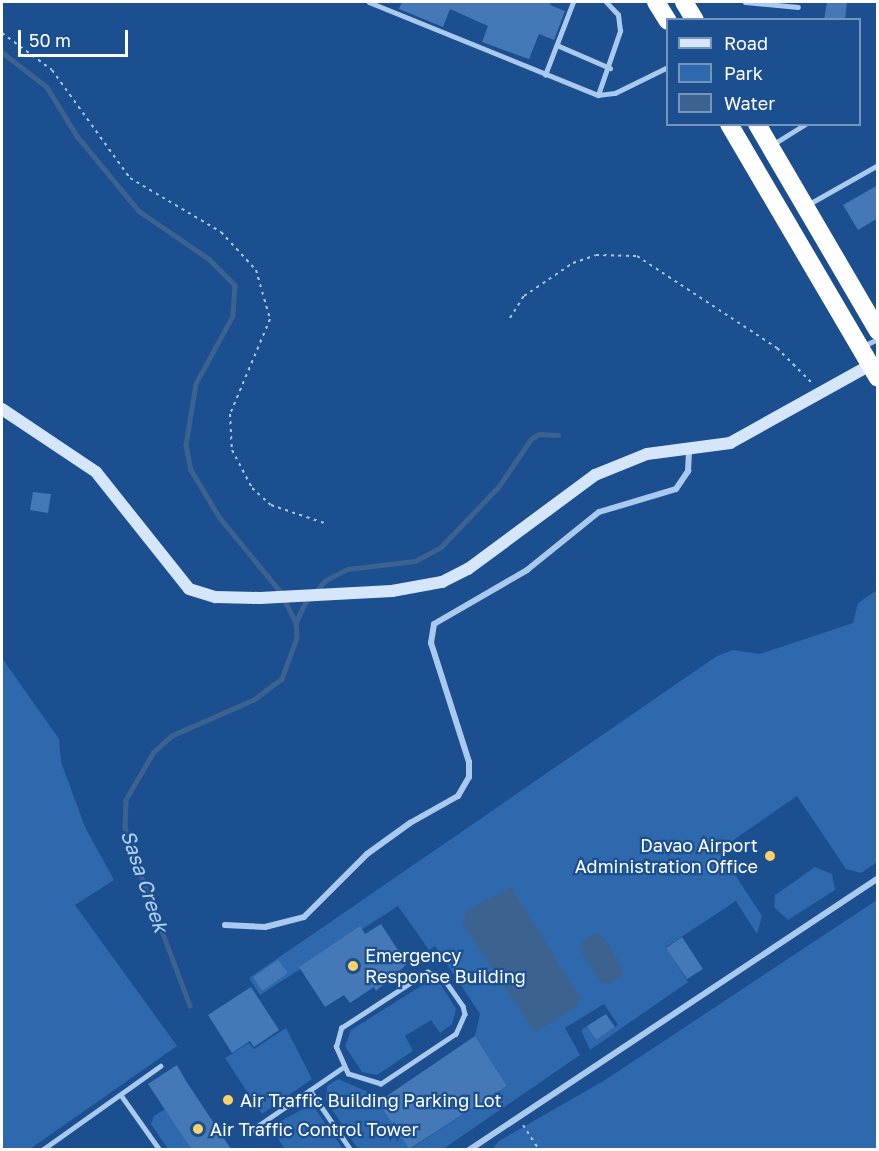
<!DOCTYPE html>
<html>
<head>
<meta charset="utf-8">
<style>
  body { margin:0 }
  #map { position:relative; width:879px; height:1151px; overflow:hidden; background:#1b4f8f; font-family:"Golos Text",sans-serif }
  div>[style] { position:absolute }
  .green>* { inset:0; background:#2e69ad }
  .water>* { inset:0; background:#3c6290 }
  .stream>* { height:4.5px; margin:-2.25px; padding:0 2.25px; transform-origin:2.25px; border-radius:2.25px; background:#3c6290 }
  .building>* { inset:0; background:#4478b7 }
  .path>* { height:2px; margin-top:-1px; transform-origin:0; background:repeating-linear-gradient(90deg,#a9c9ee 0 3px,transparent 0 7.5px) }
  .lane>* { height:4.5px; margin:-2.25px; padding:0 2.25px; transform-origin:2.25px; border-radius:2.25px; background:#a9c9ee }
  .street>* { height:6px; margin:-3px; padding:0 3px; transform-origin:3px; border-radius:3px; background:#a9c9ee }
  .secondary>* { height:12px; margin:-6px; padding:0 6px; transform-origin:6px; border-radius:6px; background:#d6e6fa }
  .highway>* { height:18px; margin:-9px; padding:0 9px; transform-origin:9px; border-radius:9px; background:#fff }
  .dots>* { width:16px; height:16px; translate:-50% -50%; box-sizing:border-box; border:3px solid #1b4f8f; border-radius:50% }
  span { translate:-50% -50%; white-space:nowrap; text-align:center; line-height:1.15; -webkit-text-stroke:4.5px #1b4f8f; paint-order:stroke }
  .poi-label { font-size:18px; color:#fff }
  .right { translate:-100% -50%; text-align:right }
  .left { translate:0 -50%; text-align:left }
  .water-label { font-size:20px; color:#b5d3f5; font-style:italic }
  .frame { position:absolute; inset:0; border:3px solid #fff; pointer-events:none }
  .legend { position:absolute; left:666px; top:18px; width:195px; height:108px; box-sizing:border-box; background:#1b4f8f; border:2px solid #7695bc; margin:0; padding:8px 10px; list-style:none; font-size:18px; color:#fff }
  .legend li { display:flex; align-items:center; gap:12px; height:30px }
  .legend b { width:30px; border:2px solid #7695bc }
  .scale { position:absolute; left:18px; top:30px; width:110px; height:27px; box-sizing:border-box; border:3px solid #fff; border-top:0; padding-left:8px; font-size:18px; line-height:21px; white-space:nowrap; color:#fff; -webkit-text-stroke:4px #1b4f8f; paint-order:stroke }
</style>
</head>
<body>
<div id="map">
  <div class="green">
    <div style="clip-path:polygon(877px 590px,877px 862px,861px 873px,846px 869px,797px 796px,719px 850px,762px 916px,757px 934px,736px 901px,666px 947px,688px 982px,590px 1050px,581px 1030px,587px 1026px,596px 1040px,618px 1025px,604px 1004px,565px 1028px,580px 1055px,443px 1149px,410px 1149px,507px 1086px,475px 1036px,480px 1014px,435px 946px,429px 950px,398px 906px,260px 995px,249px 978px,717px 656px,733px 650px,760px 654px,853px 623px,858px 603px)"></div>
    <div style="clip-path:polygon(2px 658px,59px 739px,61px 762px,85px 827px,114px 880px,75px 905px,177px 1046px,30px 1149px,2px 1149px)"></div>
    <div style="clip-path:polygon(815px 867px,832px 874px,835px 890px,788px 920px,774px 907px,775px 895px)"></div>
    <div style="clip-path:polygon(877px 900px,877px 1149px,492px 1149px,499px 1141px,605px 1080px)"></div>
    <div style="clip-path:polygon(429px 981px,441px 985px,456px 1009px,452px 1024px,440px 1033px,431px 1020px,405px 1036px,413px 1051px,377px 1075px,362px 1072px,345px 1046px,351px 1030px)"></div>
    <div style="clip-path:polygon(286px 1028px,312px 1079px,262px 1114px,225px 1058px,249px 1043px,254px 1049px)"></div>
    <div style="clip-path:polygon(338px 1079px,373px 1094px,409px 1149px,358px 1149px,326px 1100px,327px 1086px)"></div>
    <div style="clip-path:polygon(310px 1105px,316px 1110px,343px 1149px,285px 1149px,270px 1127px)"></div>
    <div style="clip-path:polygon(165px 1109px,191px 1149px,168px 1149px,151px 1124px,154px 1116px)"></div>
  </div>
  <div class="water">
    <div style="clip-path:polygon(511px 887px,581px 999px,576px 1007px,535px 1032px,462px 923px,466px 911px)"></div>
    <div style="clip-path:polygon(594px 933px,603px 936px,622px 966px,621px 977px,609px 984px,600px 982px,581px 951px,582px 942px)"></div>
  </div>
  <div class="stream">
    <div style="left:2px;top:52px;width:57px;rotate:37.9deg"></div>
    <div style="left:47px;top:87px;width:57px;rotate:58.5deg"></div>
    <div style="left:77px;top:136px;width:97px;rotate:50.4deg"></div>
    <div style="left:139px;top:211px;width:85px;rotate:34.4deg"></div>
    <div style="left:209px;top:259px;width:37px;rotate:45deg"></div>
    <div style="left:235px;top:285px;width:31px;rotate:94deg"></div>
    <div style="left:233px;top:316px;width:77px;rotate:118.6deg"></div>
    <div style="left:196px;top:384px;width:62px;rotate:99.3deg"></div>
    <div style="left:186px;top:445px;width:25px;rotate:79deg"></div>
    <div style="left:191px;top:470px;width:56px;rotate:58.9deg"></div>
    <div style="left:220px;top:518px;width:94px;rotate:50.6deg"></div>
    <div style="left:280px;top:591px;width:35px;rotate:63deg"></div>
    <div style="left:296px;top:622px;width:16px;rotate:86deg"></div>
    <div style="left:297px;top:638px;width:44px;rotate:110.1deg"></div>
    <div style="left:282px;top:679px;width:35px;rotate:143deg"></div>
    <div style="left:254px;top:700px;width:90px;rotate:156.3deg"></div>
    <div style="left:172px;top:736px;width:24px;rotate:138deg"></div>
    <div style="left:154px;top:752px;width:56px;rotate:120.3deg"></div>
    <div style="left:126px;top:800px;width:27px;rotate:92deg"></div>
    <div style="left:125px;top:827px;width:25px;rotate:74deg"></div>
    <div style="left:132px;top:851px;width:165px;rotate:69.4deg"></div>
    <div style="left:296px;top:622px;width:21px;rotate:-65deg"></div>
    <div style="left:305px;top:603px;width:31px;rotate:-48deg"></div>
    <div style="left:326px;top:580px;width:25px;rotate:-27deg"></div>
    <div style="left:348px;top:569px;width:67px;rotate:-6.8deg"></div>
    <div style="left:415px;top:561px;width:30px;rotate:-28deg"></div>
    <div style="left:441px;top:547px;width:84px;rotate:-46.4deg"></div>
    <div style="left:499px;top:486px;width:57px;rotate:-55.8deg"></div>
    <div style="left:531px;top:439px;width:9px;rotate:-32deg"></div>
    <div style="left:539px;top:434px;width:19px;rotate:3deg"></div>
  </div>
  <div class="building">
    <div style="clip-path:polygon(402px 2px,551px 2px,550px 5px,565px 11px,554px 40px,539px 34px,529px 59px,482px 42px,488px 26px,450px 9px,443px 27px,399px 9px)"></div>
    <div style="clip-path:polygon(827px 2px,847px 2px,845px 20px,824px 20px)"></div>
    <div style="clip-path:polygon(878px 185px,878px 218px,858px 230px,843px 205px)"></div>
    <div style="clip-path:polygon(33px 492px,51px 494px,48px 513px,30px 510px)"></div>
    <div style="clip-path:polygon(381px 924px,407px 964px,376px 991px,374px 987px,350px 1003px,344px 995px,325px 1007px,299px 967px,360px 926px,365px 934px)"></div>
    <div style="clip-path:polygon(682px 937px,703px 969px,687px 979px,666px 948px)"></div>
    <div style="clip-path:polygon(278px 960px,288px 973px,262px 991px,253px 977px)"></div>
    <div style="clip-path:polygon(251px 987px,279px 1030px,254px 1047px,250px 1041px,232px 1053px,208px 1015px)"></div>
    <div style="clip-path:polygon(606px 1014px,615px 1027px,596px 1040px,587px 1026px)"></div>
    <div style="clip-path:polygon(475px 1036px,507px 1086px,409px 1149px,378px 1102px)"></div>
    <div style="clip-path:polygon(177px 1065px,186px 1081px,231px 1149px,191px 1149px,148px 1084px)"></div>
  </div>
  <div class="path">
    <div style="left:2px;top:33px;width:62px;rotate:36.5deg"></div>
    <div style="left:52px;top:70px;width:133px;rotate:54.2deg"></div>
    <div style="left:130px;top:178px;width:106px;rotate:30.7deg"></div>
    <div style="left:221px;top:232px;width:52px;rotate:47.4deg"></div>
    <div style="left:256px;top:270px;width:51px;rotate:74.1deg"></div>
    <div style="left:270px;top:319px;width:103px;rotate:112.8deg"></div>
    <div style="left:230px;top:414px;width:36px;rotate:87deg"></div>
    <div style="left:232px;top:450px;width:43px;rotate:62.2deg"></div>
    <div style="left:252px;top:488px;width:25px;rotate:42deg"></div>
    <div style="left:271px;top:505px;width:56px;rotate:18.8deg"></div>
    <div style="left:510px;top:318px;width:26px;rotate:-58deg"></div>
    <div style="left:524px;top:296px;width:59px;rotate:-34deg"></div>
    <div style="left:573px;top:263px;width:24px;rotate:-19deg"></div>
    <div style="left:596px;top:255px;width:41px;rotate:1.4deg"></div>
    <div style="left:637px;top:256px;width:168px;rotate:33.3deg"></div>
    <div style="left:777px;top:348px;width:48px;rotate:45deg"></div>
    <div style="left:523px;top:1125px;width:30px;rotate:57deg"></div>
  </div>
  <div class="lane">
    <div style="left:369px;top:2px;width:247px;rotate:22.1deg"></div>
    <div style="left:598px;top:95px;width:17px;rotate:-7deg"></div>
    <div style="left:615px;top:93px;width:59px;rotate:-26.1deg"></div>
    <div style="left:745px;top:2px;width:53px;rotate:5.4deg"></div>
    <div style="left:557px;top:45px;width:58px;rotate:23.5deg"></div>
    <div style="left:545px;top:75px;width:78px;rotate:-69deg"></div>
    <div style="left:598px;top:95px;width:68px;rotate:-71deg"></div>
    <div style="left:620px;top:31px;width:16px;rotate:-97deg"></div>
    <div style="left:618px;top:15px;width:18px;rotate:-133deg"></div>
    <div style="left:772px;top:145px;width:40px;rotate:-32deg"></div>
    <div style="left:809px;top:204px;width:79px;rotate:-29.5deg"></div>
    <div style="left:863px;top:346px;width:17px;rotate:-25deg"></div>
    <div style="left:427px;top:972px;width:16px;rotate:15deg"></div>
    <div style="left:442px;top:976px;width:37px;rotate:55deg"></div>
    <div style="left:463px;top:1006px;width:8px;rotate:76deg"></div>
    <div style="left:465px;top:1014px;width:22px;rotate:114deg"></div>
    <div style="left:456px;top:1034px;width:90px;rotate:146.3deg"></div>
    <div style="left:381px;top:1084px;width:34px;rotate:-163deg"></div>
    <div style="left:348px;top:1074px;width:30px;rotate:-114deg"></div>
    <div style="left:336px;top:1047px;width:20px;rotate:-75deg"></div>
    <div style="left:341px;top:1028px;width:103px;rotate:-33.1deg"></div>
    <div style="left:310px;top:1090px;width:73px;rotate:55.7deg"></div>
    <div style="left:121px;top:1095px;width:67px;rotate:54.7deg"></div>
    <div style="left:246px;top:1134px;width:116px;rotate:-34.5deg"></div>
    <div style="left:42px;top:1150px;width:145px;rotate:-35.4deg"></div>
  </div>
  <div class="street">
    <div style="left:225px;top:925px;width:40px;rotate:2.9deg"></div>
    <div style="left:265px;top:927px;width:40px;rotate:-14.4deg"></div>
    <div style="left:304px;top:917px;width:89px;rotate:-45deg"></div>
    <div style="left:367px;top:854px;width:53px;rotate:-35.8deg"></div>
    <div style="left:410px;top:823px;width:55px;rotate:-29.4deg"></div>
    <div style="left:458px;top:796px;width:22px;rotate:-60deg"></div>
    <div style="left:469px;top:777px;width:15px;rotate:-90deg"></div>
    <div style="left:469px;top:762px;width:125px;rotate:-107.7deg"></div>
    <div style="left:431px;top:643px;width:19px;rotate:-81deg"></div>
    <div style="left:434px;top:624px;width:108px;rotate:-30.1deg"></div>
    <div style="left:527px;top:570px;width:92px;rotate:-38.9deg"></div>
    <div style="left:599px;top:512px;width:80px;rotate:-16.6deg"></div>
    <div style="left:676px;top:489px;width:22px;rotate:-56deg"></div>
    <div style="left:688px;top:471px;width:20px;rotate:-87deg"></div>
    <div style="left:469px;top:1150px;width:491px;rotate:-33.6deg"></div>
  </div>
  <div class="secondary">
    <div style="left:2px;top:409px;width:113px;rotate:33.8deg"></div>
    <div style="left:96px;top:472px;width:149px;rotate:51.5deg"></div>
    <div style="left:189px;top:589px;width:28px;rotate:17deg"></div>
    <div style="left:216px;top:597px;width:44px;rotate:1.3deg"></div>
    <div style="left:260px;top:598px;width:132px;rotate:-3deg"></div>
    <div style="left:392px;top:591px;width:51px;rotate:-10.2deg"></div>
    <div style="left:442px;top:582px;width:29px;rotate:-27deg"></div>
    <div style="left:468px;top:569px;width:158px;rotate:-36.5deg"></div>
    <div style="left:595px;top:475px;width:56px;rotate:-22deg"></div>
    <div style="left:647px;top:454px;width:84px;rotate:-7.5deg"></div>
    <div style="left:730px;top:443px;width:160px;rotate:-29.1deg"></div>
  </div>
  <div class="highway">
    <div style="left:656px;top:2px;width:22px;rotate:58deg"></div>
    <div style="left:684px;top:2px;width:21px;rotate:59deg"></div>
    <div style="left:729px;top:124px;width:294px;rotate:59.6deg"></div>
    <div style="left:757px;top:124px;width:240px;rotate:59.7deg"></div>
  </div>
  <div class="dots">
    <div style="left:770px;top:856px;background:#ffd166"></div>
    <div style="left:353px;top:966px;background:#ffd166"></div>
    <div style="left:228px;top:1100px;background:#ffd166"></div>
    <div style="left:198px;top:1129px;background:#ffd166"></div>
  </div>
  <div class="poi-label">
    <span class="right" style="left:758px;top:856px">Davao Airport<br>Administration Office</span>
    <span class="left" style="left:365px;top:966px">Emergency<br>Response Building</span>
    <span class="left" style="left:240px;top:1100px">Air Traffic Building Parking Lot</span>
    <span class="left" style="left:210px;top:1129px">Air Traffic Control Tower</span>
  </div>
  <div class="water-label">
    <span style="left:145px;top:881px;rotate:71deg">Sasa Creek</span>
  </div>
  <div class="frame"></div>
  <ul class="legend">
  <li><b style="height:8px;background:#d6e6fa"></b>Road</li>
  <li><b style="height:16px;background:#2e69ad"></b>Park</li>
  <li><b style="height:16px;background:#3c6290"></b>Water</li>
  </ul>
  <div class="scale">50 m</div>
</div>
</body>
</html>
